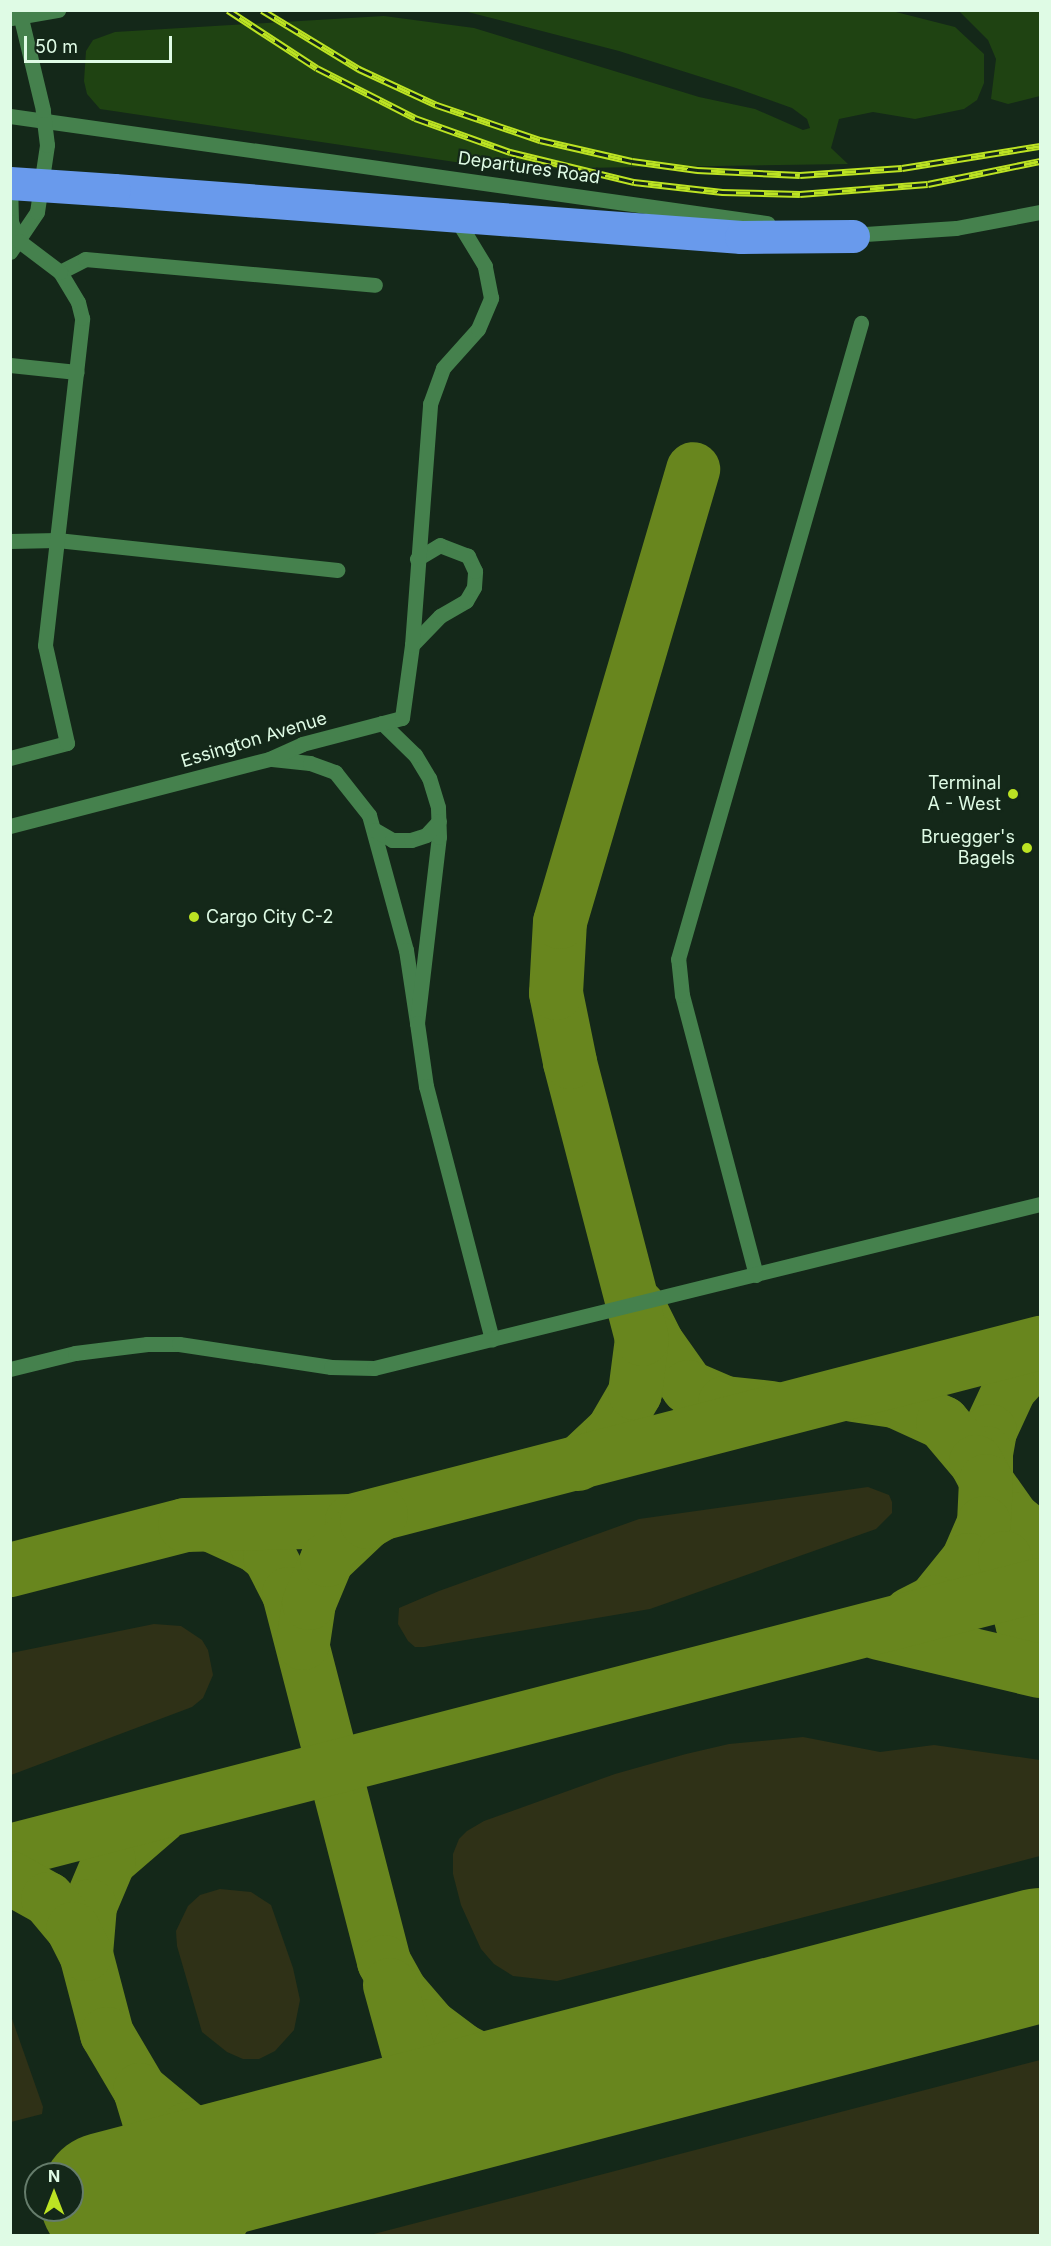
<!DOCTYPE html>
<html>
<head>
<meta charset="utf-8">
<style>
  body { margin:0 }
  #map { position:relative; width:1051px; height:2246px; overflow:hidden; background:#142819; font-family:Inter,sans-serif }
  div>[style] { position:absolute }
  .green>* { inset:0; background:#2f3117 }
  .water>* { inset:0; background:#1f4312 }
  .taxiway>* { height:54px; margin:-27px; padding:0 27px; transform-origin:27px; border-radius:27px; background:#68861e }
  .runway>* { height:134px; margin:-67px; padding:0 67px; transform-origin:67px; border-radius:67px; background:#68861e }
  .minor>* { height:15px; margin:-7.5px; padding:0 7.5px; transform-origin:7.5px; border-radius:7.5px; background:#45814d }
  .highway>* { height:33px; margin:-16.5px; padding:0 16.5px; transform-origin:16.5px; border-radius:16.5px; background:#699aec }
  .rail>* { height:7px; margin-top:-3.5px; transform-origin:0; background:repeating-linear-gradient(90deg,#142819 0 14px,#bce323 0 28px); box-sizing:border-box; border-block:2px solid #bce323 }
  .highway-bridge>* { height:33px; margin:-16.5px; padding:0 16.5px; transform-origin:16.5px; border-radius:16.5px; background:#699aec }
  .dots>* { width:16px; height:16px; translate:-50% -50%; box-sizing:border-box; border:3px solid #142819; border-radius:50% }
  span { translate:-50% -50%; white-space:nowrap; text-align:center; line-height:1.15; -webkit-text-stroke:4.5px #142819; paint-order:stroke }
  .street-label { font-size:18px; color:#dffbe5 }
  .poi-label { font-size:18px; color:#dffbe5 }
  .right { translate:-100% -50%; text-align:right }
  .left { translate:0 -50%; text-align:left }
  .frame { position:absolute; inset:0; border:12px solid #dffbe5; pointer-events:none }
  .north { position:absolute; left:24px; top:2162px; width:60px; height:60px; box-sizing:border-box; background:#142819; border:2px solid #657c6b; border-radius:50%; rotate:0deg; font-size:16px; font-weight:700; line-height:24px; text-align:center; color:#dffbe5 }
  .north::after { content:''; display:block; margin:auto; width:21px; height:27px; background:#bce323; clip-path:polygon(50% 0,100% 100%,50% 72%,0 100%) }
  .scale { position:absolute; left:24px; top:36px; width:148px; height:27px; box-sizing:border-box; border:3px solid #dffbe5; border-top:0; padding-left:8px; font-size:18px; line-height:21px; white-space:nowrap; color:#dffbe5; -webkit-text-stroke:4px #142819; paint-order:stroke }
</style>
</head>
<body>
<div id="map">
  <div class="green">
    <div style="clip-path:polygon(868px 1487px,889px 1495px,892px 1502px,892px 1513px,876px 1529px,650px 1609px,424px 1647px,415px 1647px,408px 1641px,398px 1624px,399px 1608px,439px 1591px,639px 1519px)"></div>
    <div style="clip-path:polygon(154px 1624px,181px 1626px,202px 1640px,208px 1650px,213px 1675px,203px 1698px,192px 1707px,11px 1775px,11px 1653px)"></div>
    <div style="clip-path:polygon(803px 1737px,880px 1752px,934px 1745px,1040px 1760px,1040px 1856px,557px 1981px,513px 1976px,494px 1964px,481px 1949px,461px 1905px,453px 1874px,453px 1854px,459px 1839px,467px 1831px,484px 1821px,615px 1774px,686px 1754px,729px 1744px)"></div>
    <div style="clip-path:polygon(220px 1889px,251px 1892px,271px 1905px,293px 1968px,300px 2000px,294px 2030px,275px 2051px,259px 2059px,243px 2059px,227px 2052px,202px 2032px,177px 1946px,176px 1931px,188px 1906px,200px 1895px)"></div>
    <div style="clip-path:polygon(11px 2016px,43px 2107px,42px 2114px,11px 2122px)"></div>
    <div style="clip-path:polygon(1040px 2060px,1040px 2235px,370px 2235px)"></div>
  </div>
  <div class="water">
    <div style="clip-path:polygon(464px 11px,892px 11px,955px 27px,984px 54px,984px 83px,977px 100px,964px 109px,915px 119px,873px 112px,839px 119px,831px 148px,848px 164px,502px 169px,100px 109px,87px 94px,84px 81px,86px 51px,93px 40px,115px 32px,384px 16px,474px 28px,699px 97px,755px 109px,803px 130px,810px 128px,807px 119px,792px 108px,736px 88px,619px 51px)"></div>
    <div style="clip-path:polygon(959px 11px,1040px 11px,1040px 96px,1008px 104px,991px 99px,996px 59px,988px 40px)"></div>
  </div>
  <div class="taxiway">
    <div style="left:639px;top:1307px;width:40px;rotate:63.4deg"></div>
    <div style="left:657px;top:1343px;width:54px;rotate:54.8deg"></div>
    <div style="left:688px;top:1387px;width:40px;rotate:23.4deg"></div>
    <div style="left:725px;top:1403px;width:47px;rotate:6.1deg"></div>
    <div style="left:1040px;top:1355px;width:45px;rotate:132.3deg"></div>
    <div style="left:1010px;top:1388px;width:47px;rotate:114.9deg"></div>
    <div style="left:990px;top:1431px;width:22px;rotate:100deg"></div>
    <div style="left:986px;top:1453px;width:28px;rotate:90deg"></div>
    <div style="left:986px;top:1481px;width:47px;rotate:54.6deg"></div>
    <div style="left:1013px;top:1519px;width:35px;rotate:39deg"></div>
    <div style="left:854px;top:1395px;width:41px;rotate:8.3deg"></div>
    <div style="left:895px;top:1401px;width:53px;rotate:24.6deg"></div>
    <div style="left:943px;top:1423px;width:51px;rotate:49.8deg"></div>
    <div style="left:976px;top:1462px;width:21px;rotate:62deg"></div>
    <div style="left:986px;top:1481px;width:42px;rotate:92.7deg"></div>
    <div style="left:984px;top:1523px;width:40px;rotate:113.4deg"></div>
    <div style="left:968px;top:1560px;width:54px;rotate:129deg"></div>
    <div style="left:934px;top:1602px;width:27px;rotate:153deg"></div>
    <div style="left:578px;top:1464px;width:48px;rotate:-43.3deg"></div>
    <div style="left:613px;top:1431px;width:44px;rotate:-59.9deg"></div>
    <div style="left:635px;top:1393px;width:54px;rotate:-82.6deg"></div>
    <div style="left:642px;top:1339px;width:286px;rotate:-104.6deg"></div>
    <div style="left:570px;top:1062px;width:70px;rotate:-101.5deg"></div>
    <div style="left:556px;top:993px;width:71px;rotate:-86.8deg"></div>
    <div style="left:560px;top:922px;width:472px;rotate:-73.6deg"></div>
    <div style="left:211px;top:1525px;width:51px;rotate:24.5deg"></div>
    <div style="left:257px;top:1546px;width:17px;rotate:40deg"></div>
    <div style="left:270px;top:1557px;width:42px;rotate:62.8deg"></div>
    <div style="left:289px;top:1594px;width:380px;rotate:75.5deg"></div>
    <div style="left:384px;top:1962px;width:33px;rotate:61deg"></div>
    <div style="left:400px;top:1991px;width:46px;rotate:49.4deg"></div>
    <div style="left:430px;top:2026px;width:38px;rotate:37deg"></div>
    <div style="left:460px;top:2049px;width:34px;rotate:28deg"></div>
    <div style="left:490px;top:2065px;width:34px;rotate:15deg"></div>
    <div style="left:523px;top:2074px;width:58px;rotate:-1deg"></div>
    <div style="left:1005px;top:1558px;width:70px;rotate:75.2deg"></div>
    <div style="left:1023px;top:1626px;width:34px;rotate:60deg"></div>
    <div style="left:10px;top:1570px;width:181px;rotate:-14.4deg"></div>
    <div style="left:185px;top:1525px;width:167px;rotate:-1.4deg"></div>
    <div style="left:352px;top:1521px;width:711px;rotate:-14.51deg"></div>
    <div style="left:879px;top:1633px;width:165px;rotate:13.3deg"></div>
    <div style="left:303px;top:1643px;width:40px;rotate:-81.5deg"></div>
    <div style="left:309px;top:1603px;width:47px;rotate:-67.3deg"></div>
    <div style="left:327px;top:1560px;width:55px;rotate:-43.5deg"></div>
    <div style="left:367px;top:1522px;width:16px;rotate:-30deg"></div>
    <div style="left:161px;top:1816px;width:69px;rotate:139.1deg"></div>
    <div style="left:109px;top:1861px;width:49px;rotate:112.9deg"></div>
    <div style="left:90px;top:1906px;width:48px;rotate:94.8deg"></div>
    <div style="left:86px;top:1954px;width:83px;rotate:75.3deg"></div>
    <div style="left:107px;top:2034px;width:65px;rotate:59.5deg"></div>
    <div style="left:140px;top:2090px;width:152px;rotate:73.2deg"></div>
    <div style="left:10px;top:1851px;width:1064px;rotate:-14.48deg"></div>
    <div style="left:10px;top:1878px;width:43px;rotate:28.9deg"></div>
    <div style="left:48px;top:1899px;width:39px;rotate:50deg"></div>
    <div style="left:73px;top:1929px;width:28px;rotate:63deg"></div>
    <div style="left:390px;top:1985px;width:136px;rotate:74.6deg"></div>
    <div style="left:140px;top:2090px;width:61px;rotate:39.7deg"></div>
    <div style="left:187px;top:2129px;width:31px;rotate:25deg"></div>
    <div style="left:215px;top:2142px;width:75px;rotate:8.5deg"></div>
    <div style="left:212px;top:2236px;width:36px;rotate:-58deg"></div>
    <div style="left:231px;top:2205px;width:45px;rotate:-49.5deg"></div>
    <div style="left:260px;top:2171px;width:34px;rotate:-32deg"></div>
  </div>
  <div class="runway">
    <div style="left:107px;top:2199px;width:964px;rotate:-14.66deg"></div>
  </div>
  <div class="minor">
    <div style="left:11px;top:18px;width:48px;rotate:-9.7deg"></div>
    <div style="left:10px;top:116px;width:765px;rotate:8.05deg"></div>
    <div style="left:10px;top:181px;width:41px;rotate:88.6deg"></div>
    <div style="left:11px;top:222px;width:21px;rotate:67deg"></div>
    <div style="left:850px;top:235px;width:106px;rotate:-3.8deg"></div>
    <div style="left:956px;top:228px;width:86px;rotate:-10.8deg"></div>
    <div style="left:10px;top:252px;width:48px;rotate:-56deg"></div>
    <div style="left:37px;top:212px;width:68px;rotate:-81.5deg"></div>
    <div style="left:47px;top:145px;width:35px;rotate:-97deg"></div>
    <div style="left:43px;top:110px;width:103px;rotate:-103.5deg"></div>
    <div style="left:60px;top:272px;width:28px;rotate:-27deg"></div>
    <div style="left:85px;top:259px;width:291px;rotate:5.1deg"></div>
    <div style="left:10px;top:365px;width:67px;rotate:6deg"></div>
    <div style="left:10px;top:541px;width:47px;rotate:-1.2deg"></div>
    <div style="left:57px;top:540px;width:282px;rotate:6.1deg"></div>
    <div style="left:412px;top:645px;width:40px;rotate:-46deg"></div>
    <div style="left:440px;top:616px;width:30px;rotate:-30deg"></div>
    <div style="left:466px;top:601px;width:16px;rotate:-60deg"></div>
    <div style="left:474px;top:587px;width:16px;rotate:-86deg"></div>
    <div style="left:475px;top:571px;width:17px;rotate:-115deg"></div>
    <div style="left:468px;top:556px;width:30px;rotate:-159deg"></div>
    <div style="left:440px;top:545px;width:27px;rotate:149deg"></div>
    <div style="left:10px;top:758px;width:59px;rotate:-14.7deg"></div>
    <div style="left:67px;top:743px;width:100px;rotate:-102.7deg"></div>
    <div style="left:45px;top:645px;width:329px;rotate:-83.5deg"></div>
    <div style="left:82px;top:318px;width:16px;rotate:-104deg"></div>
    <div style="left:78px;top:302px;width:35px;rotate:-121deg"></div>
    <div style="left:60px;top:272px;width:51px;rotate:-142.9deg"></div>
    <div style="left:272px;top:759px;width:38px;rotate:6deg"></div>
    <div style="left:310px;top:763px;width:27px;rotate:20deg"></div>
    <div style="left:335px;top:772px;width:55px;rotate:51.7deg"></div>
    <div style="left:369px;top:815px;width:140px;rotate:74.7deg"></div>
    <div style="left:406px;top:950px;width:74px;rotate:81.4deg"></div>
    <div style="left:417px;top:1023px;width:187px;rotate:-83.3deg"></div>
    <div style="left:439px;top:837px;width:30px;rotate:-92deg"></div>
    <div style="left:438px;top:807px;width:30px;rotate:-107deg"></div>
    <div style="left:429px;top:778px;width:27px;rotate:-121deg"></div>
    <div style="left:415px;top:755px;width:46px;rotate:-135.9deg"></div>
    <div style="left:10px;top:826px;width:268px;rotate:-14.5deg"></div>
    <div style="left:269px;top:759px;width:36px;rotate:-24deg"></div>
    <div style="left:302px;top:744px;width:103px;rotate:-14.6deg"></div>
    <div style="left:402px;top:718px;width:74px;rotate:-82.2deg"></div>
    <div style="left:412px;top:645px;width:242px;rotate:-85.7deg"></div>
    <div style="left:430px;top:404px;width:38px;rotate:-70deg"></div>
    <div style="left:443px;top:368px;width:52px;rotate:-48.1deg"></div>
    <div style="left:478px;top:329px;width:34px;rotate:-67deg"></div>
    <div style="left:491px;top:298px;width:33px;rotate:-101deg"></div>
    <div style="left:485px;top:266px;width:60px;rotate:-121.3deg"></div>
    <div style="left:375px;top:830px;width:20px;rotate:30deg"></div>
    <div style="left:392px;top:840px;width:19px"></div>
    <div style="left:411px;top:840px;width:16px;rotate:-18deg"></div>
    <div style="left:426px;top:835px;width:19px;rotate:-47deg"></div>
    <div style="left:417px;top:1023px;width:64px;rotate:81.9deg"></div>
    <div style="left:426px;top:1086px;width:262px;rotate:75.4deg"></div>
    <div style="left:756px;top:1275px;width:290px;rotate:-104.8deg"></div>
    <div style="left:682px;top:995px;width:36px;rotate:-96deg"></div>
    <div style="left:678px;top:959px;width:662px;rotate:-73.95deg"></div>
    <div style="left:10px;top:1369px;width:67px;rotate:-13.8deg"></div>
    <div style="left:75px;top:1353px;width:73px;rotate:-7.1deg"></div>
    <div style="left:147px;top:1344px;width:32px"></div>
    <div style="left:179px;top:1344px;width:154px;rotate:8.6deg"></div>
    <div style="left:331px;top:1367px;width:43px;rotate:1.3deg"></div>
    <div style="left:374px;top:1368px;width:686px;rotate:-13.83deg"></div>
  </div>
  <div class="highway">
    <div style="left:114px;top:190px;width:629px;rotate:4.29deg"></div>
    <div style="left:741px;top:237px;width:112px;rotate:-0.5deg"></div>
  </div>
  <div class="rail">
    <div style="left:228px;top:10px;width:106px;rotate:33.1deg"></div>
    <div style="left:317px;top:68px;width:110px;rotate:27deg"></div>
    <div style="left:415px;top:118px;width:101px;rotate:19.7deg"></div>
    <div style="left:510px;top:152px;width:128px;rotate:13.6deg"></div>
    <div style="left:634px;top:182px;width:89px;rotate:6.5deg"></div>
    <div style="left:722px;top:192px;width:78px;rotate:1.5deg"></div>
    <div style="left:800px;top:194px;width:128px;rotate:-4.5deg"></div>
    <div style="left:928px;top:184px;width:114px;rotate:-11.6deg"></div>
    <div style="left:262px;top:10px;width:114px;rotate:31.3deg"></div>
    <div style="left:359px;top:69px;width:86px;rotate:24.8deg"></div>
    <div style="left:437px;top:105px;width:109px;rotate:18.8deg"></div>
    <div style="left:540px;top:140px;width:94px;rotate:12.9deg"></div>
    <div style="left:632px;top:161px;width:66px;rotate:7.9deg"></div>
    <div style="left:697px;top:170px;width:103px;rotate:2.8deg"></div>
    <div style="left:800px;top:175px;width:102px;rotate:-3.9deg"></div>
    <div style="left:902px;top:168px;width:140px;rotate:-9.1deg"></div>
  </div>
  <div class="highway-bridge">
    <div style="left:10px;top:183px;width:104px;rotate:3.9deg"></div>
  </div>
  <div class="dots">
    <div style="left:1013px;top:794px;background:#bce323"></div>
    <div style="left:1027px;top:848px;background:#bce323"></div>
    <div style="left:194px;top:917px;background:#bce323"></div>
  </div>
  <div class="street-label">
    <span style="left:529px;top:168px;rotate:8deg">Departures Road</span>
    <span style="left:254px;top:740px;rotate:-17deg">Essington Avenue</span>
  </div>
  <div class="poi-label">
    <span class="right" style="left:1001px;top:794px">Terminal<br>A - West</span>
    <span class="right" style="left:1015px;top:848px">Bruegger's<br>Bagels</span>
    <span class="left" style="left:206px;top:917px">Cargo City C-2</span>
  </div>
  <div class="frame"></div>
  <div class="north">N</div>
  <div class="scale">50 m</div>
</div>
</body>
</html>
